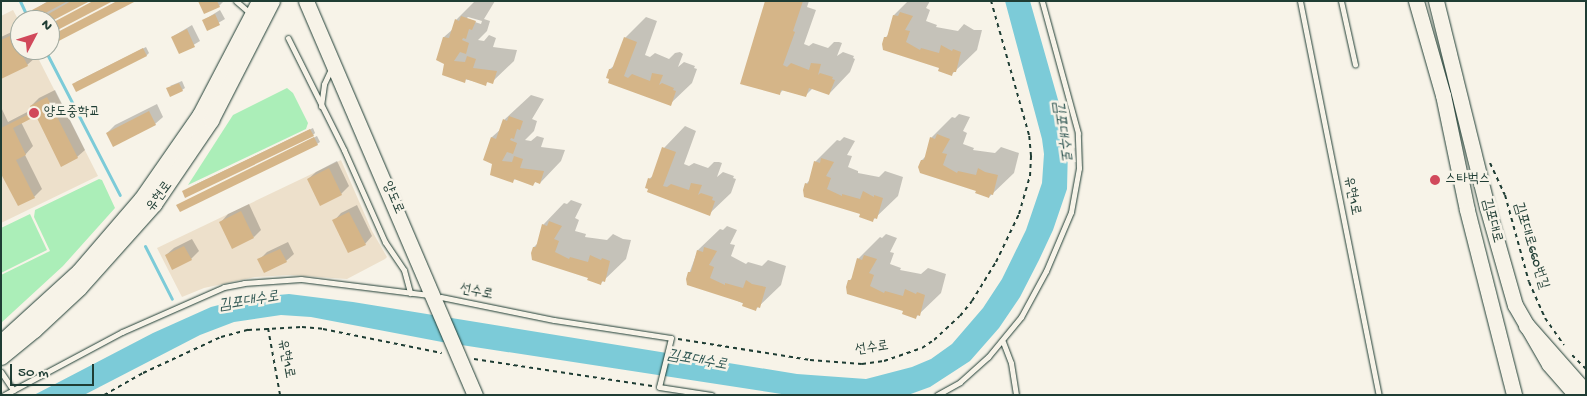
<!DOCTYPE html>
<html>
<head>
<meta charset="utf-8">
<style>
  body { margin:0 }
  #map { position:relative; width:1587px; height:396px; overflow:hidden; background:#f7f3e8; font-family:"Gochi Hand","Poor Story",sans-serif }
  div>[style] { position:absolute }
  .built>* { inset:0; background:#ede0cb }
  .green>* { inset:0; background:#abeeb8 }
  .water>* { inset:0; background:#7ccbd8 }
  .shadow>* { inset:0; background:#0003 }
  .stream>* { height:3px; margin:-1.5px; padding:0 1.5px; transform-origin:1.5px; border-radius:1.5px; background:#7ccbd8 }
  .building>* { inset:0; background:#d5b588 }
  .path>* { height:2px; margin-top:-1px; transform-origin:0; background:repeating-linear-gradient(90deg,#1f3d34 0 4px,transparent 0 8px) }
  .roads { filter:drop-shadow(0 0 1px #1f3d34) drop-shadow(0 0 1px #1f3d34) }
  .lane>* { height:5px; margin:-2.5px; padding:0 2.5px; transform-origin:2.5px; border-radius:2.5px; background:#f7f3e8 }
  .secondary>* { height:15px; margin:-7.5px; padding:0 7.5px; transform-origin:7.5px; border-radius:7.5px; background:#f7f3e8 }
  .primary>* { height:16px; margin:-8px; padding:0 8px; transform-origin:8px; border-radius:8px; background:#f7f3e8 }
  .dots>* { width:14px; height:14px; translate:-50% -50%; box-sizing:border-box; border:2px solid #f7f3e8; border-radius:50% }
  span { translate:-50% -50%; white-space:nowrap; text-align:center; line-height:1.15; -webkit-text-stroke:5px #f7f3e8; paint-order:stroke }
  .poi-label { font-size:14px; color:#1f3d34 }
  .left { translate:0 -50%; text-align:left }
  .street-label { font-size:14px; color:#1f3d34 }
  .water-label { font-size:15px; color:#325955; font-style:italic }
  .frame { position:absolute; inset:0; border:2px solid #1f3d34; pointer-events:none }
  .north { position:absolute; left:10px; top:10px; width:50px; height:50px; box-sizing:border-box; background:#f7f3e8; border:1px solid #a1aaa0; border-radius:50%; rotate:50deg; font-size:14px; font-weight:700; line-height:20px; text-align:center; color:#1f3d34 }
  .north::after { content:''; display:block; margin:auto; width:18px; height:22px; background:#d1495b; clip-path:polygon(50% 0,100% 100%,50% 72%,0 100%) }
  .scale { position:absolute; left:10px; top:364px; width:84px; height:22px; box-sizing:border-box; border:2px solid #1f3d34; border-top:0; padding-left:6px; font-size:15px; line-height:18px; white-space:nowrap; color:#1f3d34; -webkit-text-stroke:4px #f7f3e8; paint-order:stroke }
</style>
</head>
<body>
<div id="map">
  <div class="built">
    <div style="clip-path:polygon(13px 10px,20px 23px,20px 50px,34px 50px,98px 176px,1px 223px,1px 16px)"></div>
    <div style="clip-path:polygon(341px 160px,372px 231px,387px 257px,385px 259px,347px 279px,290px 275px,255px 277px,204px 288px,182px 297px,157px 248px)"></div>
  </div>
  <div class="green">
    <div style="clip-path:polygon(287px 88px,293px 93px,308px 123px,306px 129px,188px 185px,233px 115px)"></div>
    <div style="clip-path:polygon(99px 179px,102px 180px,115px 208px,63px 266px,1px 323px,1px 275px,50px 251px,34px 217px,35px 210px)"></div>
    <div style="clip-path:polygon(30px 214px,47px 250px,1px 273px,1px 228px)"></div>
  </div>
  <div class="water">
    <div style="clip-path:polygon(1005px 1px,1030px 1px,1064px 121px,1068px 147px,1067px 189px,1053px 230px,1039px 260px,1020px 297px,999px 328px,970px 361px,930px 387px,908px 395px,788px 395px,442px 342px,311px 317px,281px 315px,234px 322px,200px 335px,84px 395px,34px 395px,153px 333px,211px 307px,246px 298px,289px 294px,353px 302px,797px 374px,866px 379px,912px 367px,931px 359px,952px 344px,983px 308px,1002px 279px,1026px 230px,1042px 183px,1044px 154px,1042px 139px)"></div>
  </div>
  <div class="shadow">
    <div style="clip-path:polygon(48px 1px,87px 1px,50px 21px,39px 20px,45px 13px,34px 10px)"></div>
    <div style="clip-path:polygon(199px 1px,224px 1px,219px 6px)"></div>
    <div style="clip-path:polygon(evenodd,475px 1px,495px 1px,484px 19px,490px 21px,487px 31px,478px 40px,484px 41px,489px 35px,496px 38px,493px 47px,517px 50px,514px 61px,492px 82px,489px 81px,485px 84px,444px 74px,444px 37px,453px 29px,456px 20px,475px 1px,468px 17px,482px 21px,481px 24px,466px 19px,468px 17px)"></div>
    <div style="clip-path:polygon(766px 1px,809px 1px,807px 7px,816px 10px,804px 44px,809px 46px,813px 43px,828px 48px,834px 42px,839px 42px,842px 43px,837px 56px,843px 52px,854px 56px,853px 58px,855px 59px,850px 72px,829px 94px,813px 88px,805px 96px,783px 90px,780px 93px)"></div>
    <div style="clip-path:polygon(908px 1px,930px 1px,926px 8px,930px 10px,926px 21px,937px 25px,936px 27px,958px 31px,964px 24px,974px 30px,982px 30px,977px 50px,952px 74px,885px 38px,889px 34px,894px 15px)"></div>
    <div style="clip-path:polygon(220px 10px,225px 19px,208px 29px,204px 20px)"></div>
    <div style="clip-path:polygon(646px 17px,657px 21px,645px 55px,650px 57px,655px 53px,669px 59px,675px 53px,680px 52px,683px 54px,678px 67px,684px 62px,695px 66px,694px 68px,697px 69px,692px 83px,670px 104px,610px 69px,615px 65px,625px 38px)"></div>
    <div style="clip-path:polygon(192px 25px,200px 41px,180px 53px,172px 37px)"></div>
    <div style="clip-path:polygon(20px 28px,20px 50px,31px 50px,35px 58px,27px 65px,1px 78px,1px 37px)"></div>
    <div style="clip-path:polygon(146px 47px,149px 53px,147px 55px,76px 91px,76px 82px)"></div>
    <div style="clip-path:polygon(182px 81px,185px 88px,182px 90px,170px 86px)"></div>
    <div style="clip-path:polygon(55px 90px,85px 150px,77px 157px,36px 115px,21px 122px,33px 146px,25px 155px,42px 189px,34px 197px,1px 171px,1px 107px,8px 122px,33px 109px,31px 106px,39px 98px)"></div>
    <div style="clip-path:polygon(531px 95px,544px 99px,532px 119px,537px 121px,534px 131px,525px 140px,531px 141px,537px 136px,544px 138px,541px 147px,565px 150px,561px 161px,540px 183px,536px 181px,533px 184px,515px 179px,513px 181px,493px 164px,485px 159px,492px 137px,501px 129px,504px 120px)"></div>
    <div style="clip-path:polygon(157px 104px,163px 117px,155px 124px,107px 133px,115px 125px)"></div>
    <div style="clip-path:polygon(959px 114px,970px 117px,963px 131px,967px 133px,963px 144px,974px 148px,973px 150px,995px 153px,1001px 147px,1019px 153px,1014px 173px,989px 197px,922px 160px,926px 156px,931px 138px,952px 117px,955px 118px)"></div>
    <div style="clip-path:polygon(685px 126px,696px 131px,684px 164px,689px 166px,694px 163px,708px 168px,714px 162px,719px 162px,722px 163px,717px 177px,723px 172px,734px 176px,733px 178px,736px 179px,731px 193px,709px 214px,649px 179px,654px 175px,664px 148px)"></div>
    <div style="clip-path:polygon(313px 128px,315px 133px,313px 135px,186px 189px)"></div>
    <div style="clip-path:polygon(317px 136px,320px 142px,317px 144px,178px 205px)"></div>
    <div style="clip-path:polygon(844px 137px,855px 141px,847px 155px,852px 156px,848px 167px,858px 171px,858px 173px,879px 177px,885px 171px,903px 177px,898px 196px,873px 220px,806px 184px,810px 180px,815px 162px,837px 140px,840px 141px)"></div>
    <div style="clip-path:polygon(337px 161px,349px 186px,341px 194px,308px 179px,316px 172px)"></div>
    <div style="clip-path:polygon(571px 200px,582px 204px,575px 218px,579px 220px,575px 231px,586px 234px,585px 237px,607px 240px,613px 234px,623px 239px,631px 240px,626px 259px,600px 284px,534px 247px,538px 243px,543px 225px,564px 203px,567px 204px)"></div>
    <div style="clip-path:polygon(249px 204px,261px 230px,254px 237px,221px 222px,228px 214px)"></div>
    <div style="clip-path:polygon(357px 205px,372px 236px,365px 244px,334px 221px,341px 213px)"></div>
    <div style="clip-path:polygon(727px 226px,737px 230px,730px 244px,735px 245px,731px 256px,746px 264px,748px 262px,762px 266px,768px 260px,786px 266px,781px 285px,756px 309px,687px 279px,698px 250px,720px 229px,723px 230px)"></div>
    <div style="clip-path:polygon(886px 234px,897px 238px,890px 252px,894px 253px,890px 264px,901px 268px,900px 270px,921px 274px,928px 268px,946px 274px,941px 293px,916px 317px,849px 281px,853px 277px,858px 259px,880px 237px,882px 238px)"></div>
    <div style="clip-path:polygon(192px 239px,199px 251px,191px 259px,166px 255px,174px 248px)"></div>
    <div style="clip-path:polygon(288px 242px,294px 254px,286px 261px,259px 260px,267px 252px)"></div>
  </div>
  <div class="stream">
    <div style="left:20px;top:1px;width:21px;rotate:65deg"></div>
    <div style="left:45px;top:50px;width:163px;rotate:62.7deg"></div>
    <div style="left:145px;top:246px;width:59px;rotate:63deg"></div>
  </div>
  <div class="building">
    <div style="clip-path:polygon(49px 1px,68px 1px,36px 18px,32px 10px)"></div>
    <div style="clip-path:polygon(71px 1px,90px 1px,50px 22px,50px 20px,38px 20px)"></div>
    <div style="clip-path:polygon(93px 1px,113px 1px,50px 34px,50px 24px)"></div>
    <div style="clip-path:polygon(117px 1px,136px 1px,51px 45px,50px 36px)"></div>
    <div style="clip-path:polygon(198px 1px,217px 1px,220px 7px,204px 14px)"></div>
    <div style="clip-path:polygon(765px 1px,803px 1px,793px 31px,795px 32px,783px 65px,787px 67px,791px 63px,809px 70px,811px 63px,821px 64px,818px 75px,820px 73px,833px 77px,832px 79px,835px 80px,829px 95px,809px 88px,806px 97px,781px 90px,780px 95px,740px 84px)"></div>
    <div style="clip-path:polygon(900px 12px,913px 16px,905px 30px,910px 31px,906px 42px,920px 50px,921px 48px,939px 53px,941px 45px,952px 51px,953px 49px,961px 52px,956px 72px,953px 72px,952px 76px,938px 71px,939px 68px,883px 50px,882px 44px,884px 37px,887px 37px,893px 15px,898px 16px)"></div>
    <div style="clip-path:polygon(215px 14px,220px 25px,207px 31px,202px 20px)"></div>
    <div style="clip-path:polygon(461px 16px,476px 21px,472px 30px,469px 29px,466px 39px,463px 38px,462px 40px,469px 43px,466px 54px,460px 52px,454px 61px,465px 62px,467px 56px,476px 59px,473px 68px,497px 71px,493px 84px,487px 82px,486px 86px,466px 79px,465px 83px,442px 75px,444px 64px,436px 60px,443px 37px,449px 38px,455px 19px,459px 21px)"></div>
    <div style="clip-path:polygon(187px 29px,195px 47px,179px 54px,171px 37px)"></div>
    <div style="clip-path:polygon(12px 35px,28px 66px,1px 79px,1px 40px)"></div>
    <div style="clip-path:polygon(624px 37px,637px 42px,624px 76px,628px 78px,632px 74px,650px 81px,652px 73px,663px 75px,659px 85px,662px 83px,674px 88px,673px 90px,676px 91px,671px 106px,608px 83px,609px 79px,606px 78px,609px 69px,612px 69px)"></div>
    <div style="clip-path:polygon(143px 48px,147px 56px,76px 92px,72px 84px)"></div>
    <div style="clip-path:polygon(179px 83px,183px 91px,170px 97px,166px 88px)"></div>
    <div style="clip-path:polygon(47px 97px,78px 158px,61px 167px,36px 116px,13px 128px,26px 155px,16px 160px,35px 198px,18px 206px,1px 174px,1px 128px,33px 112px,30px 106px)"></div>
    <div style="clip-path:polygon(149px 111px,156px 125px,113px 147px,106px 133px)"></div>
    <div style="clip-path:polygon(509px 116px,523px 121px,520px 130px,517px 129px,514px 139px,511px 138px,510px 140px,517px 143px,513px 154px,507px 152px,502px 161px,512px 162px,514px 156px,523px 159px,520px 168px,544px 171px,540px 184px,535px 182px,533px 186px,514px 179px,513px 183px,490px 175px,492px 164px,483px 160px,491px 137px,496px 139px,503px 119px,507px 121px)"></div>
    <div style="clip-path:polygon(310px 129px,314px 136px,185px 198px,182px 191px)"></div>
    <div style="clip-path:polygon(937px 134px,950px 139px,942px 153px,947px 154px,943px 165px,957px 173px,958px 171px,976px 175px,978px 168px,985px 172px,998px 175px,993px 195px,990px 194px,989px 198px,975px 193px,976px 191px,920px 173px,918px 167px,921px 160px,924px 160px,930px 137px,935px 139px)"></div>
    <div style="clip-path:polygon(314px 137px,318px 145px,180px 212px,176px 205px)"></div>
    <div style="clip-path:polygon(662px 147px,676px 152px,663px 186px,667px 187px,671px 184px,689px 190px,691px 183px,702px 185px,698px 195px,701px 193px,713px 197px,712px 200px,715px 201px,710px 216px,647px 192px,648px 189px,645px 188px,648px 178px,651px 179px)"></div>
    <div style="clip-path:polygon(821px 158px,834px 162px,826px 176px,831px 178px,827px 189px,842px 196px,842px 194px,860px 199px,863px 191px,874px 197px,874px 195px,883px 198px,877px 219px,874px 218px,873px 222px,859px 217px,860px 214px,804px 197px,803px 190px,805px 183px,808px 184px,814px 161px,820px 163px)"></div>
    <div style="clip-path:polygon(329px 168px,342px 195px,320px 206px,307px 179px)"></div>
    <div style="clip-path:polygon(241px 211px,254px 238px,232px 249px,219px 222px)"></div>
    <div style="clip-path:polygon(349px 212px,366px 245px,348px 253px,332px 220px)"></div>
    <div style="clip-path:polygon(549px 221px,562px 226px,554px 239px,559px 241px,555px 252px,569px 259px,570px 257px,588px 262px,590px 255px,601px 260px,602px 258px,610px 261px,605px 282px,602px 281px,601px 285px,587px 280px,588px 278px,532px 260px,531px 253px,533px 247px,536px 247px,542px 224px,547px 226px)"></div>
    <div style="clip-path:polygon(184px 246px,192px 260px,172px 270px,165px 255px)"></div>
    <div style="clip-path:polygon(704px 247px,717px 251px,709px 265px,714px 267px,710px 278px,725px 285px,725px 283px,743px 288px,746px 280px,752px 284px,766px 287px,760px 308px,757px 307px,756px 311px,742px 306px,743px 303px,687px 285px,686px 279px,688px 272px,691px 272px,697px 250px,703px 252px)"></div>
    <div style="clip-path:polygon(280px 249px,287px 262px,264px 273px,257px 259px)"></div>
    <div style="clip-path:polygon(864px 255px,877px 259px,869px 273px,874px 275px,870px 286px,884px 293px,885px 291px,903px 296px,905px 289px,916px 294px,917px 292px,925px 295px,920px 316px,917px 315px,916px 319px,902px 314px,903px 311px,847px 294px,846px 287px,848px 280px,851px 280px,857px 258px,862px 260px)"></div>
  </div>
  <div class="path">
    <div style="left:1490px;top:163px;width:35px;rotate:65deg"></div>
    <div style="left:1505px;top:195px;width:90px;rotate:74.6deg"></div>
    <div style="left:1529px;top:282px;width:39px;rotate:66deg"></div>
    <div style="left:1545px;top:318px;width:33px;rotate:55deg"></div>
    <div style="left:268px;top:328px;width:68px;rotate:79.8deg"></div>
    <div style="left:678px;top:339px;width:134px;rotate:9deg"></div>
    <div style="left:810px;top:360px;width:52px;rotate:4.4deg"></div>
    <div style="left:862px;top:364px;width:22px;rotate:-8deg"></div>
    <div style="left:884px;top:361px;width:40px;rotate:-18.9deg"></div>
    <div style="left:922px;top:348px;width:14px;rotate:-34deg"></div>
    <div style="left:934px;top:340px;width:35px;rotate:-43deg"></div>
    <div style="left:960px;top:316px;width:19px;rotate:-51deg"></div>
    <div style="left:972px;top:301px;width:46px;rotate:-58.4deg"></div>
    <div style="left:996px;top:262px;width:53px;rotate:-64.4deg"></div>
    <div style="left:1019px;top:214px;width:40px;rotate:-74deg"></div>
    <div style="left:1030px;top:176px;width:20px;rotate:-87deg"></div>
    <div style="left:1031px;top:156px;width:21px;rotate:-95deg"></div>
    <div style="left:1029px;top:135px;width:139px;rotate:-105.8deg"></div>
    <div style="left:1572px;top:355px;width:20px;rotate:45deg"></div>
    <div style="left:474px;top:359px;width:180px;rotate:8.6deg"></div>
    <div style="left:104px;top:395px;width:45px;rotate:-29.4deg"></div>
    <div style="left:143px;top:373px;width:86px;rotate:-24.8deg"></div>
    <div style="left:221px;top:337px;width:28px;rotate:-15deg"></div>
    <div style="left:248px;top:330px;width:54px;rotate:-3.2deg"></div>
    <div style="left:302px;top:327px;width:21px;rotate:5deg"></div>
    <div style="left:323px;top:329px;width:121px;rotate:11.4deg"></div>
  </div>
  <div class="roads">
    <div class="lane">
      <div style="left:236px;top:1px;width:18px;rotate:41deg"></div>
      <div style="left:1300px;top:1px;width:402px;rotate:78.7deg"></div>
      <div style="left:1341px;top:1px;width:65px;rotate:77.5deg"></div>
      <div style="left:288px;top:38px;width:125px;rotate:63.4deg"></div>
      <div style="left:344px;top:150px;width:101px;rotate:66deg"></div>
      <div style="left:385px;top:242px;width:34px;rotate:56deg"></div>
      <div style="left:404px;top:270px;width:24px;rotate:75deg"></div>
      <div style="left:321px;top:106px;width:22px;rotate:-82deg"></div>
      <div style="left:324px;top:84px;width:17px;rotate:-65deg"></div>
      <div style="left:441px;top:297px;width:115px;rotate:11.5deg"></div>
      <div style="left:554px;top:320px;width:118px;rotate:8.7deg"></div>
      <div style="left:671px;top:338px;width:50px;rotate:103.8deg"></div>
      <div style="left:659px;top:387px;width:53px;rotate:8.7deg"></div>
      <div style="left:1003px;top:342px;width:22px;rotate:69deg"></div>
      <div style="left:1011px;top:363px;width:32px;rotate:81deg"></div>
      <div style="left:1px;top:372px;width:22px;rotate:56deg"></div>
      <div style="left:4px;top:395px;width:134px;rotate:-28.1deg"></div>
      <div style="left:122px;top:332px;width:111px;rotate:-23.8deg"></div>
      <div style="left:224px;top:287px;width:20px;rotate:-11deg"></div>
      <div style="left:244px;top:283px;width:57px;rotate:-4deg"></div>
      <div style="left:301px;top:279px;width:129px;rotate:7.1deg"></div>
      <div style="left:937px;top:395px;width:26px;rotate:-29deg"></div>
      <div style="left:960px;top:382px;width:38px;rotate:-42deg"></div>
      <div style="left:988px;top:357px;width:52px;rotate:-50.5deg"></div>
      <div style="left:1021px;top:317px;width:52px;rotate:-61.5deg"></div>
      <div style="left:1046px;top:271px;width:64px;rotate:-67deg"></div>
      <div style="left:1071px;top:212px;width:45px;rotate:-79.7deg"></div>
      <div style="left:1079px;top:168px;width:35px;rotate:-92deg"></div>
      <div style="left:1078px;top:133px;width:137px;rotate:-105.3deg"></div>
    </div>
    <div class="secondary">
      <div style="left:306px;top:1px;width:429px;rotate:66.8deg"></div>
      <div style="left:1416px;top:1px;width:98px;rotate:74deg"></div>
      <div style="left:1443px;top:95px;width:117px;rotate:78.2deg"></div>
      <div style="left:1467px;top:210px;width:191px;rotate:75.7deg"></div>
      <div style="left:1436px;top:1px;width:212px;rotate:76.1deg"></div>
      <div style="left:1487px;top:207px;width:102px;rotate:74.1deg"></div>
      <div style="left:1515px;top:305px;width:68px;rotate:60deg"></div>
      <div style="left:1549px;top:364px;width:41px;rotate:48.9deg"></div>
      <div style="left:1px;top:342px;width:105px;rotate:-42.3deg"></div>
      <div style="left:79px;top:271px;width:95px;rotate:-49.3deg"></div>
      <div style="left:141px;top:199px;width:103px;rotate:-55.2deg"></div>
      <div style="left:200px;top:114px;width:127px;rotate:-62.4deg"></div>
      <div style="left:1px;top:357px;width:43px;rotate:-39.3deg"></div>
      <div style="left:34px;top:330px;width:62px;rotate:-43deg"></div>
      <div style="left:79px;top:288px;width:113px;rotate:-48.2deg"></div>
      <div style="left:154px;top:204px;width:102px;rotate:-55.8deg"></div>
      <div style="left:211px;top:120px;width:134px;rotate:-62.9deg"></div>
    </div>
    <div class="primary">
      <div style="left:1527px;top:326px;width:89px;rotate:48.6deg"></div>
    </div>
  </div>
  <div class="dots">
    <div style="left:34px;top:113px;background:#d1495b"></div>
    <div style="left:1435px;top:180px;background:#d1495b"></div>
  </div>
  <div class="poi-label">
    <span class="left" style="left:44px;top:113px">양도중학교</span>
    <span class="left" style="left:1445px;top:180px">스타벅스</span>
  </div>
  <div class="street-label">
    <span style="left:1351px;top:196px;rotate:79deg">유현1로</span>
    <span style="left:160px;top:197px;rotate:-53deg">유현로</span>
    <span style="left:392px;top:198px;rotate:67deg">양도로</span>
    <span style="left:1491px;top:221px;rotate:75deg">김포대로</span>
    <span style="left:1530px;top:246px;rotate:73deg">김포대로660번길</span>
    <span style="left:476px;top:293px;rotate:11deg">선수로</span>
    <span style="left:872px;top:349px;rotate:-8deg">선수로</span>
    <span style="left:285px;top:359px;rotate:79deg">유현1로</span>
  </div>
  <div class="water-label">
    <span style="left:1061px;top:131px;rotate:82deg">김포대수로</span>
    <span style="left:249px;top:302px;rotate:-9deg">김포대수로</span>
    <span style="left:697px;top:361px;rotate:10deg">김포대수로</span>
  </div>
  <div class="frame"></div>
  <div class="north">N</div>
  <div class="scale">50 m</div>
</div>
</body>
</html>
